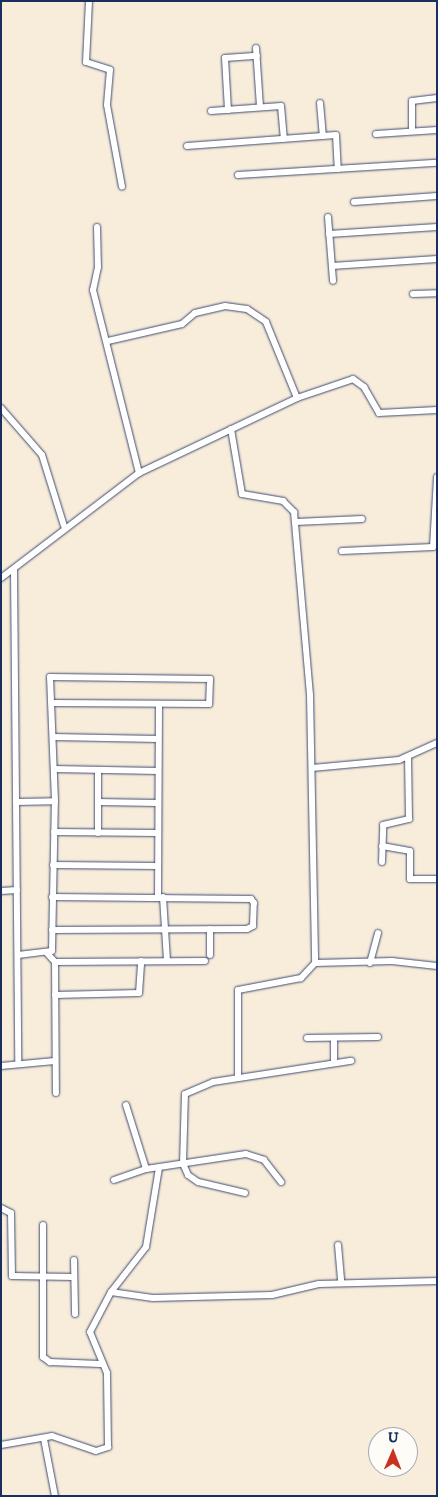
<!DOCTYPE html>
<html>
<head>
<meta charset="utf-8">
<style>
  body { margin:0 }
  #map { position:relative; width:438px; height:1497px; overflow:hidden; background:#f8ecdb; font-family:"IM FELL DW Pica",serif }
  div>[style] { position:absolute }
  .roads { filter:drop-shadow(0 0 1px #3c4b71) drop-shadow(0 0 1px #3c4b71) }
  .minor>* { height:6px; margin:-3px; padding:0 3px; transform-origin:3px; border-radius:3px; background:#fff }
  span { translate:-50% -50%; white-space:nowrap; text-align:center; line-height:1.15; -webkit-text-stroke:4px #fdfcf7; paint-order:stroke }
  .frame { position:absolute; inset:0; border:2px solid #1b2f5e; pointer-events:none }
  .north { position:absolute; left:368px; top:1427px; width:50px; height:50px; box-sizing:border-box; background:#fdfcf7; border:1px solid #a3aaba; border-radius:50%; rotate:1deg; font-size:14px; font-weight:700; line-height:20px; text-align:center; color:#1b2f5e }
  .north::after { content:''; display:block; margin:auto; width:18px; height:22px; background:#c8321e; clip-path:polygon(50% 0,100% 100%,50% 72%,0 100%) }
</style>
</head>
<body>
<div id="map">
  <div class="roads">
    <div class="minor">
      <div style="left:89px;top:1px;width:61px;rotate:92.8deg"></div>
      <div style="left:86px;top:62px;width:25px;rotate:18deg"></div>
      <div style="left:110px;top:70px;width:35px;rotate:95deg"></div>
      <div style="left:107px;top:105px;width:83px;rotate:79.6deg"></div>
      <div style="left:256px;top:48px;width:59px;rotate:86.1deg"></div>
      <div style="left:320px;top:103px;width:33px;rotate:85deg"></div>
      <div style="left:228px;top:110px;width:52px;rotate:-93.3deg"></div>
      <div style="left:225px;top:58px;width:32px;rotate:-4deg"></div>
      <div style="left:211px;top:111px;width:70px;rotate:-4.1deg"></div>
      <div style="left:281px;top:106px;width:33px;rotate:85deg"></div>
      <div style="left:412px;top:131px;width:30px;rotate:-90deg"></div>
      <div style="left:412px;top:101px;width:25px;rotate:-7deg"></div>
      <div style="left:376px;top:134px;width:61px;rotate:-3.8deg"></div>
      <div style="left:187px;top:146px;width:149px;rotate:-4.2deg"></div>
      <div style="left:336px;top:135px;width:34px;rotate:87deg"></div>
      <div style="left:238px;top:175px;width:199px;rotate:-3.5deg"></div>
      <div style="left:354px;top:202px;width:83px;rotate:-4.1deg"></div>
      <div style="left:328px;top:217px;width:64px;rotate:85.5deg"></div>
      <div style="left:97px;top:227px;width:40px;rotate:88.6deg"></div>
      <div style="left:98px;top:267px;width:24px;rotate:102deg"></div>
      <div style="left:93px;top:290px;width:189px;rotate:75.9deg"></div>
      <div style="left:329px;top:234px;width:108px;rotate:-3.7deg"></div>
      <div style="left:332px;top:266px;width:105px;rotate:-3.8deg"></div>
      <div style="left:413px;top:294px;width:24px;rotate:-2deg"></div>
      <div style="left:108px;top:341px;width:76px;rotate:-12.9deg"></div>
      <div style="left:182px;top:324px;width:17px;rotate:-40deg"></div>
      <div style="left:195px;top:313px;width:31px;rotate:-13deg"></div>
      <div style="left:225px;top:306px;width:22px;rotate:8deg"></div>
      <div style="left:247px;top:309px;width:23px;rotate:34deg"></div>
      <div style="left:266px;top:322px;width:82px;rotate:67.8deg"></div>
      <div style="left:1px;top:408px;width:62px;rotate:48.9deg"></div>
      <div style="left:42px;top:455px;width:74px;rotate:72.8deg"></div>
      <div style="left:231px;top:429px;width:66px;rotate:80.4deg"></div>
      <div style="left:242px;top:494px;width:42px;rotate:9.7deg"></div>
      <div style="left:283px;top:501px;width:16px;rotate:45deg"></div>
      <div style="left:294px;top:512px;width:184px;rotate:85deg"></div>
      <div style="left:310px;top:695px;width:268px;rotate:88.9deg"></div>
      <div style="left:315px;top:963px;width:21px;rotate:133deg"></div>
      <div style="left:301px;top:978px;width:64px;rotate:169.2deg"></div>
      <div style="left:238px;top:990px;width:88px;rotate:90deg"></div>
      <div style="left:296px;top:522px;width:66px;rotate:-2.6deg"></div>
      <div style="left:342px;top:551px;width:91px;rotate:-2.5deg"></div>
      <div style="left:433px;top:547px;width:70px;rotate:-86.7deg"></div>
      <div style="left:14px;top:570px;width:493px;rotate:89.5deg"></div>
      <div style="left:1px;top:578px;width:173px;rotate:-37.3deg"></div>
      <div style="left:139px;top:473px;width:175px;rotate:-25.4deg"></div>
      <div style="left:297px;top:398px;width:59px;rotate:-18.7deg"></div>
      <div style="left:353px;top:379px;width:14px;rotate:36deg"></div>
      <div style="left:364px;top:387px;width:30px;rotate:60deg"></div>
      <div style="left:379px;top:413px;width:58px;rotate:-3deg"></div>
      <div style="left:53px;top:737px;width:105px;rotate:1.1deg"></div>
      <div style="left:312px;top:768px;width:87px;rotate:-5.3deg"></div>
      <div style="left:399px;top:760px;width:42px;rotate:-24.1deg"></div>
      <div style="left:54px;top:769px;width:104px;rotate:1.1deg"></div>
      <div style="left:16px;top:802px;width:39px;rotate:-1deg"></div>
      <div style="left:98px;top:802px;width:59px;rotate:1deg"></div>
      <div style="left:54px;top:832px;width:103px;rotate:0.6deg"></div>
      <div style="left:98px;top:833px;width:62px;rotate:-90deg"></div>
      <div style="left:382px;top:846px;width:28px;rotate:10deg"></div>
      <div style="left:410px;top:851px;width:28px;rotate:90deg"></div>
      <div style="left:410px;top:879px;width:27px"></div>
      <div style="left:382px;top:862px;width:37px;rotate:-88deg"></div>
      <div style="left:383px;top:825px;width:27px;rotate:-13deg"></div>
      <div style="left:409px;top:819px;width:61px;rotate:-90.9deg"></div>
      <div style="left:53px;top:865px;width:104px;rotate:0.6deg"></div>
      <div style="left:1px;top:891px;width:16px;rotate:-4deg"></div>
      <div style="left:158px;top:897px;width:192px;rotate:-89.7deg"></div>
      <div style="left:163px;top:897px;width:64px;rotate:86.4deg"></div>
      <div style="left:210px;top:929px;width:26px;rotate:90deg"></div>
      <div style="left:52px;top:930px;width:195px;rotate:-0.3deg"></div>
      <div style="left:247px;top:929px;width:7px;rotate:-27deg"></div>
      <div style="left:253px;top:926px;width:23px;rotate:-88deg"></div>
      <div style="left:254px;top:903px;width:5px;rotate:-127deg"></div>
      <div style="left:251px;top:899px;width:199px;rotate:-179.4deg"></div>
      <div style="left:47px;top:953px;width:12px;rotate:48deg"></div>
      <div style="left:55px;top:962px;width:131px;rotate:89.6deg"></div>
      <div style="left:18px;top:955px;width:34px;rotate:-7deg"></div>
      <div style="left:52px;top:951px;width:150px;rotate:-88.9deg"></div>
      <div style="left:55px;top:801px;width:124px;rotate:-92.3deg"></div>
      <div style="left:50px;top:677px;width:160px;rotate:0.7deg"></div>
      <div style="left:210px;top:679px;width:25px;rotate:92deg"></div>
      <div style="left:209px;top:704px;width:156px;rotate:-179.6deg"></div>
      <div style="left:55px;top:962px;width:150px;rotate:-0.4deg"></div>
      <div style="left:315px;top:963px;width:77px;rotate:-1.5deg"></div>
      <div style="left:392px;top:961px;width:45px;rotate:6.3deg"></div>
      <div style="left:370px;top:963px;width:31px;rotate:-75deg"></div>
      <div style="left:55px;top:995px;width:84px;rotate:-1.4deg"></div>
      <div style="left:139px;top:993px;width:32px;rotate:-86deg"></div>
      <div style="left:307px;top:1038px;width:71px;rotate:-0.8deg"></div>
      <div style="left:334px;top:1038px;width:25px;rotate:90deg"></div>
      <div style="left:1px;top:1066px;width:54px;rotate:-5.3deg"></div>
      <div style="left:126px;top:1105px;width:67px;rotate:72.6deg"></div>
      <div style="left:114px;top:1180px;width:34px;rotate:-19deg"></div>
      <div style="left:146px;top:1169px;width:101px;rotate:-8.5deg"></div>
      <div style="left:246px;top:1154px;width:19px;rotate:18deg"></div>
      <div style="left:264px;top:1160px;width:28px;rotate:52deg"></div>
      <div style="left:245px;top:1193px;width:48px;rotate:-166.8deg"></div>
      <div style="left:198px;top:1182px;width:12px;rotate:-145deg"></div>
      <div style="left:188px;top:1175px;width:12px;rotate:-114deg"></div>
      <div style="left:183px;top:1164px;width:70px;rotate:-88.4deg"></div>
      <div style="left:185px;top:1094px;width:30px;rotate:-23deg"></div>
      <div style="left:213px;top:1082px;width:140px;rotate:-8.7deg"></div>
      <div style="left:1px;top:1208px;width:11px;rotate:27deg"></div>
      <div style="left:11px;top:1213px;width:63px;rotate:89.1deg"></div>
      <div style="left:12px;top:1276px;width:62px;rotate:0.9deg"></div>
      <div style="left:43px;top:1225px;width:132px;rotate:90deg"></div>
      <div style="left:43px;top:1357px;width:9px;rotate:36deg"></div>
      <div style="left:50px;top:1362px;width:50px;rotate:2.3deg"></div>
      <div style="left:338px;top:1245px;width:38px;rotate:85deg"></div>
      <div style="left:74px;top:1260px;width:54px;rotate:88.9deg"></div>
      <div style="left:111px;top:1292px;width:57px;rotate:-52.1deg"></div>
      <div style="left:146px;top:1247px;width:80px;rotate:-80.7deg"></div>
      <div style="left:44px;top:1439px;width:58px;rotate:79.1deg"></div>
      <div style="left:1px;top:1445px;width:52px;rotate:-10deg"></div>
      <div style="left:52px;top:1436px;width:46px;rotate:18.8deg"></div>
      <div style="left:96px;top:1451px;width:13px;rotate:-18deg"></div>
      <div style="left:108px;top:1447px;width:74px;rotate:-90.8deg"></div>
      <div style="left:107px;top:1373px;width:44px;rotate:-112.5deg"></div>
      <div style="left:90px;top:1332px;width:45px;rotate:-62.3deg"></div>
      <div style="left:111px;top:1292px;width:42px;rotate:8.1deg"></div>
      <div style="left:153px;top:1298px;width:119px;rotate:-1.4deg"></div>
      <div style="left:272px;top:1295px;width:48px;rotate:-13.2deg"></div>
      <div style="left:319px;top:1284px;width:118px;rotate:-1.5deg"></div>
    </div>
  </div>
  <div class="frame"></div>
  <div class="north">U</div>
</div>
</body>
</html>
